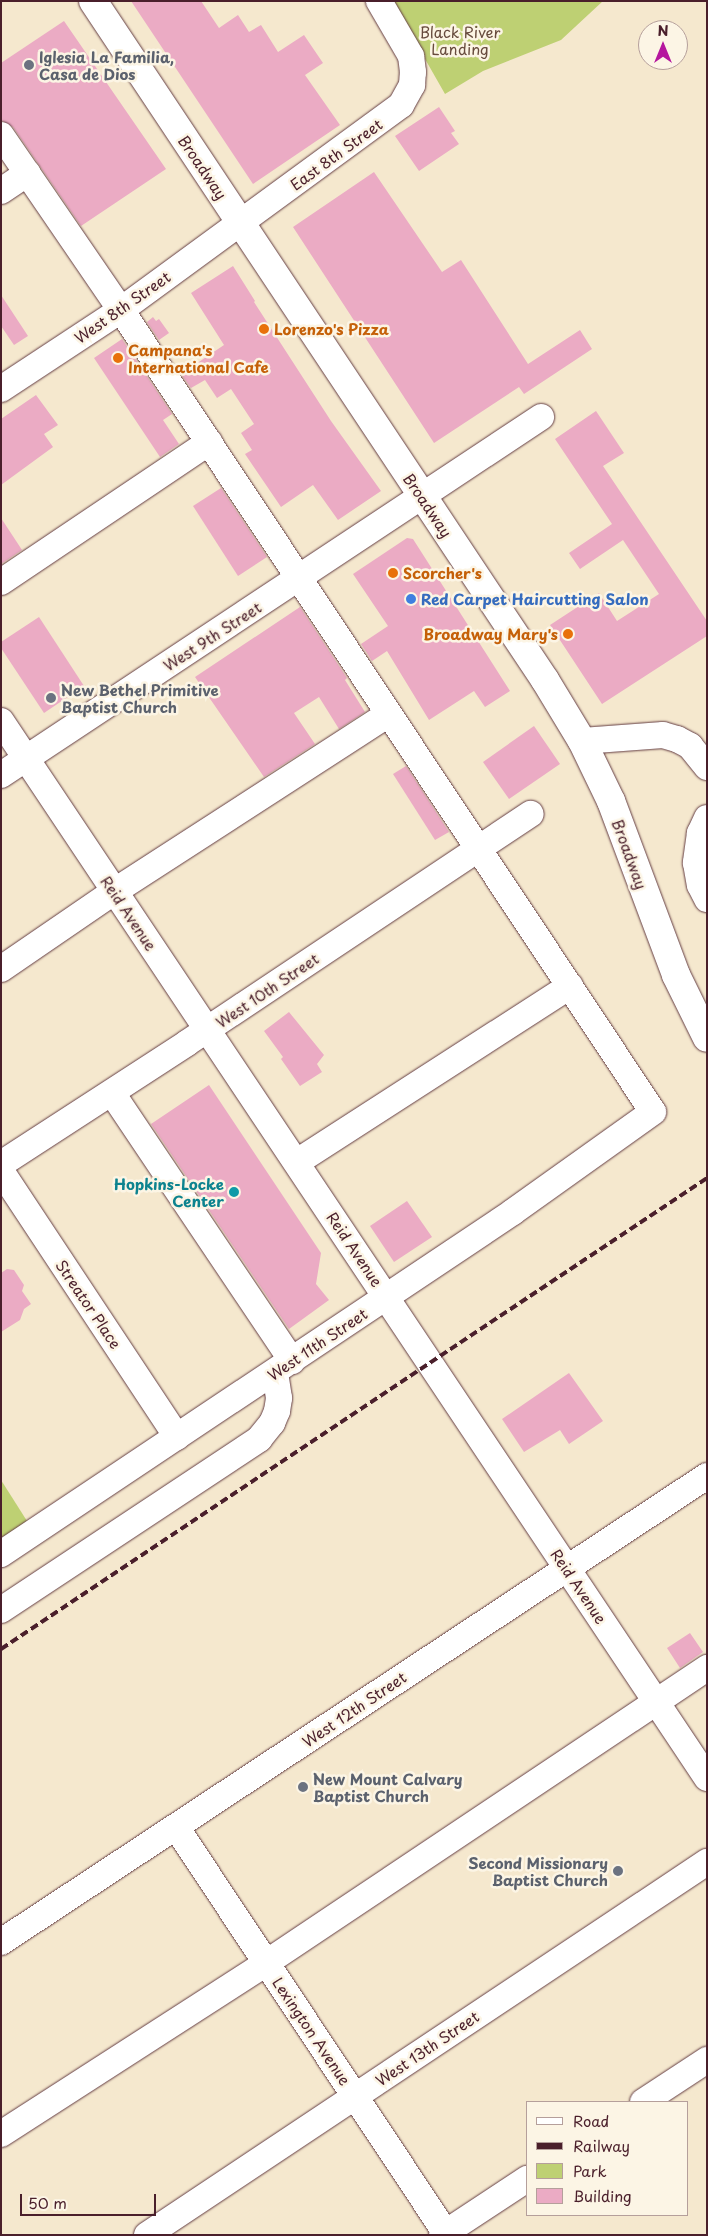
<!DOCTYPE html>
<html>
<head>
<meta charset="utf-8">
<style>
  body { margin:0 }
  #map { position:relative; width:708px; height:2236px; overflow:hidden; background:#f5e8ce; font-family:"Playpen Sans",sans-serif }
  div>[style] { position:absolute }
  .green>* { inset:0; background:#bed073 }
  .building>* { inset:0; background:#ebabc4 }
  .roads { filter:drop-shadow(0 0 1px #643d43) drop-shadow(0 0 1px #643d43) }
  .minor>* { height:26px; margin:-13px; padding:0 13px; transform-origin:13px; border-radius:13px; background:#fff }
  .major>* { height:28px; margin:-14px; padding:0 14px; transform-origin:14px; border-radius:14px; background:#fff }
  .rail>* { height:4px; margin-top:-2px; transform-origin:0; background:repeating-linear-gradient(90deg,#4a1f2b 0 8px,transparent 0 12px) }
  .dots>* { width:14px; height:14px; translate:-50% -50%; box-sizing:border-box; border:2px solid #fcf5e5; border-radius:50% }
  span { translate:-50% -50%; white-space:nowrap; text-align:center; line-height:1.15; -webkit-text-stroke:5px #fcf5e5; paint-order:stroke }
  .park-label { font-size:15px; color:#674b3d }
  .worship-label { font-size:15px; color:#5b616d; font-weight:700 }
  .left { translate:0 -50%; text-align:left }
  .right { translate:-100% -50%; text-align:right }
  .street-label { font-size:15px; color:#4a1f2b }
  .food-label { font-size:15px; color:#c56008; font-weight:700 }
  .shop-label { font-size:15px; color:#366cbe; font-weight:700 }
  .culture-label { font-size:15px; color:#0d838f; font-weight:700 }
  .frame { position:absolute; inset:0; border:2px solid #4a1f2b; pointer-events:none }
  .legend { position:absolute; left:526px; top:2101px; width:162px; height:115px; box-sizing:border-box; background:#fcf5e5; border:1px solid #b59f9b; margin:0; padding:6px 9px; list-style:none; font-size:15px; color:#4a1f2b }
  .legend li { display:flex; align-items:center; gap:10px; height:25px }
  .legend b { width:25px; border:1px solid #b59f9b }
  .north { position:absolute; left:638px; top:20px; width:50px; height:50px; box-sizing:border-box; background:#fcf5e5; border:1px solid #b59f9b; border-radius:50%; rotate:0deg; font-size:14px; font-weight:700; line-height:20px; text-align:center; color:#4a1f2b }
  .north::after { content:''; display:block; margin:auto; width:18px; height:22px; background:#b5179e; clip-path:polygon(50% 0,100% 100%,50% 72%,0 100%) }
  .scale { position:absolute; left:20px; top:2194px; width:136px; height:22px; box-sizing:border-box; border:2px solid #4a1f2b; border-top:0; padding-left:6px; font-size:15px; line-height:18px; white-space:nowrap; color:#4a1f2b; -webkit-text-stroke:4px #fcf5e5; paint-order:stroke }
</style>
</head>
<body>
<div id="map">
  <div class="green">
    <div style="clip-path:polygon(392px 1px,603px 1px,561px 40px,483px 71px,445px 94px)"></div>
    <div style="clip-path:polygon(1px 1480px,27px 1521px,1px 1539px)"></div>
  </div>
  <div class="building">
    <div style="clip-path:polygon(131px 1px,201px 1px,219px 28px,238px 15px,249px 32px,261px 25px,278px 52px,304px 35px,323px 63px,305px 75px,340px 125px,253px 184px)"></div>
    <div style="clip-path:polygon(64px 21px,166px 169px,81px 226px,13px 127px,1px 120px,1px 63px)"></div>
    <div style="clip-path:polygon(439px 107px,455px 131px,451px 133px,459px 144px,419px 171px,395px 136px)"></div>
    <div style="clip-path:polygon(374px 172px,442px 272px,461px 260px,528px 364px,580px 330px,592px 349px,524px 394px,519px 387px,434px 443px,293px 227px)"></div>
    <div style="clip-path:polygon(233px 266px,255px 301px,254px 302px,331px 421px,381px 491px,338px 520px,313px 485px,281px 507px,245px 454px,252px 450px,241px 433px,254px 424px,231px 389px,217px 398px,205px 380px,191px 388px,181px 374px,224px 345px,191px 293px)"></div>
    <div style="clip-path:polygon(1px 295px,28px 336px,14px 345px,1px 326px)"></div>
    <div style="clip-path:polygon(153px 317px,156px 321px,159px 319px,169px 333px,159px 340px,147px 322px)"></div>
    <div style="clip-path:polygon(122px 339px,172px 414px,163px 420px,179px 444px,160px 457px,94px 358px)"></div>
    <div style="clip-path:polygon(36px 395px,58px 425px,44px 434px,53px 447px,1px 485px,1px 419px)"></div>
    <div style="clip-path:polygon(596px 411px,624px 453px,603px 466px,707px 621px,707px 636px,602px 704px,550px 625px,599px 593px,617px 621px,659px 594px,623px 540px,580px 569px,569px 553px,612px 524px,555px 439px)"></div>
    <div style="clip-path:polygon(221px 488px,267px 557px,238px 576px,193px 506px)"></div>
    <div style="clip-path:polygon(1px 518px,22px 550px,1px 564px)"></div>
    <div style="clip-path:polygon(407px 538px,413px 539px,510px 691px,485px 707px,474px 691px,429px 720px,387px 651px,372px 661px,361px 644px,388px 626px,353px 574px)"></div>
    <div style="clip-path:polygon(300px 607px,347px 678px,345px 680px,365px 712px,339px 729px,319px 697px,294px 713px,315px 744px,264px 777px,195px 677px)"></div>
    <div style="clip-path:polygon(39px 617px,84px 686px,44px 713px,1px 648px,1px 642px)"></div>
    <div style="clip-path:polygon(534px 726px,560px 764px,509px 799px,483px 762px)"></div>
    <div style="clip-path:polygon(406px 766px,449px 832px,435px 840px,393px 774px)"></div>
    <div style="clip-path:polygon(289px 1012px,324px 1055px,317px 1064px,322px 1072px,300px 1086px,281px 1059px,283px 1057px,264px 1031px)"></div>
    <div style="clip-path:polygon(209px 1085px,321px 1253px,316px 1284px,329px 1300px,289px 1329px,151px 1124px)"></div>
    <div style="clip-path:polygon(407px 1201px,432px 1237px,394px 1262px,370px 1226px)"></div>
    <div style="clip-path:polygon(7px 1269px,14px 1270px,24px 1285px,22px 1291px,31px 1304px,24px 1309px,20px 1320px,1px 1332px,1px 1273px)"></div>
    <div style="clip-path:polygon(569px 1373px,603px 1421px,569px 1444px,560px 1430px,524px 1452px,502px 1419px)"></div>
    <div style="clip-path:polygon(690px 1633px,703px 1652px,680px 1668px,667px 1648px)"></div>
  </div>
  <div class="roads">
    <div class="minor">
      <div style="left:1px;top:135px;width:212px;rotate:55.6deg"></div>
      <div style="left:121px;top:310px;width:962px;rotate:56.44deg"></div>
      <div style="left:653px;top:1112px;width:172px;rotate:144.5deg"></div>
      <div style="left:513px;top:1212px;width:616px;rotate:146.26deg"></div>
      <div style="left:1px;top:191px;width:32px;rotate:-34deg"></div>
      <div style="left:1px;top:389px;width:144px;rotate:-33.4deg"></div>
      <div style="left:121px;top:310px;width:347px;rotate:-36.2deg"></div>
      <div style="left:401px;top:105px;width:23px;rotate:-61deg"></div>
      <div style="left:412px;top:85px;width:13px;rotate:-86deg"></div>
      <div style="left:413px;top:72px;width:16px;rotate:-97deg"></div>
      <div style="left:411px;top:56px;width:64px;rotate:-120.2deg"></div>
      <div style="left:1px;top:582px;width:251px;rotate:-33.9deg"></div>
      <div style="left:1px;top:721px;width:1271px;rotate:56.26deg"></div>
      <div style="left:582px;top:741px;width:81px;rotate:-4.2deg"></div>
      <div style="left:663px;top:735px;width:15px;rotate:16deg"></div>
      <div style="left:677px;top:739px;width:15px;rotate:28deg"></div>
      <div style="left:690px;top:746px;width:27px;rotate:51deg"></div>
      <div style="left:1px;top:775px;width:648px;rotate:-33.54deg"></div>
      <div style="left:707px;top:818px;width:17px;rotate:115deg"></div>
      <div style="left:700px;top:833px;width:30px;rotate:98deg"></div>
      <div style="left:696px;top:863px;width:22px;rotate:80deg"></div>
      <div style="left:700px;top:885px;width:16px;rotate:63deg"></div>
      <div style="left:1px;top:969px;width:138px;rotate:-34.4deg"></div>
      <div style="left:115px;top:891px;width:326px;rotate:-32.9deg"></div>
      <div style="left:112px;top:1093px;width:323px;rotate:56.1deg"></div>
      <div style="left:297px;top:1162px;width:325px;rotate:-32.8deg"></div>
      <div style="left:1px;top:1164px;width:222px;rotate:-33deg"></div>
      <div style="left:187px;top:1043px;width:413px;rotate:-33.7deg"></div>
      <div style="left:1px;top:1171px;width:319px;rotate:56.5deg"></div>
      <div style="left:1px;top:1610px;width:310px;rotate:-33.5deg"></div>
      <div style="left:259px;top:1439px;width:21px;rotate:-51deg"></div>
      <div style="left:272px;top:1423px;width:13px;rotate:-67deg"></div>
      <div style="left:277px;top:1411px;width:13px;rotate:-81deg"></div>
      <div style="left:279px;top:1398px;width:26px;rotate:-99deg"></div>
      <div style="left:176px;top:1827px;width:490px;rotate:56.4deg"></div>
      <div style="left:1px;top:1942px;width:846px;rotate:-33.43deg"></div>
      <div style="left:643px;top:2102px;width:77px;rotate:-33.3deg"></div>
      <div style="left:1px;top:2134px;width:315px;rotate:-32.8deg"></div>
      <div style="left:266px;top:1963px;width:531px;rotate:-33.78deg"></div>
      <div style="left:147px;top:2235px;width:673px;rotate:-33.67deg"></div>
      <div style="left:442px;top:2235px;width:102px;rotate:-33.4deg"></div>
    </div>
    <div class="major">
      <div style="left:93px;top:1px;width:816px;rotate:56.35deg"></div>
      <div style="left:545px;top:680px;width:71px;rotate:58.8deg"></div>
      <div style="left:582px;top:741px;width:67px;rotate:64.2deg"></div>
      <div style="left:611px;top:801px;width:186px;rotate:69.5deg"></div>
      <div style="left:676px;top:975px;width:70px;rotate:63.8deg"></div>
    </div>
  </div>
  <div class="rail">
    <div style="left:1px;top:1649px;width:849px;rotate:-33.71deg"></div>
  </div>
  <div class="dots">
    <div style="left:29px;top:65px;background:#6b7280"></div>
    <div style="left:264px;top:329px;background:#e8710a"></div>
    <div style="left:118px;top:358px;background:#e8710a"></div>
    <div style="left:393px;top:573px;background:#e8710a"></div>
    <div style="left:411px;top:599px;background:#3f7fe0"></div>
    <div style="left:568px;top:634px;background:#e8710a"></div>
    <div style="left:51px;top:698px;background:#6b7280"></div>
    <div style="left:234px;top:1192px;background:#0f9aa8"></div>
    <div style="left:303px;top:1787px;background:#6b7280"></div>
    <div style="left:618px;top:1871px;background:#6b7280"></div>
  </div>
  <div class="park-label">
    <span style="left:460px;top:40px">Black River<br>Landing</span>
  </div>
  <div class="worship-label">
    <span class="left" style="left:39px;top:65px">Iglesia La Familia,<br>Casa de Dios</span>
    <span class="left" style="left:61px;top:698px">New Bethel Primitive<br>Baptist Church</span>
    <span class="left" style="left:313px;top:1787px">New Mount Calvary<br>Baptist Church</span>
    <span class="right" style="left:608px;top:1871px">Second Missionary<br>Baptist Church</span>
  </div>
  <div class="street-label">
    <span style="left:336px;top:154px;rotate:-36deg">East 8th Street</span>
    <span style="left:203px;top:167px;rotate:56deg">Broadway</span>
    <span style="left:122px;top:307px;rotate:-35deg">West 8th Street</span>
    <span style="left:428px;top:505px;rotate:56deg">Broadway</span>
    <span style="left:212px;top:636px;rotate:-33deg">West 9th Street</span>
    <span style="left:630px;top:854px;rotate:70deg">Broadway</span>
    <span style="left:129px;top:913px;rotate:56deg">Reid Avenue</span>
    <span style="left:267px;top:990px;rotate:-34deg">West 10th Street</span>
    <span style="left:355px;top:1249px;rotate:56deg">Reid Avenue</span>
    <span style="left:89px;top:1304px;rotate:56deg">Streator Place</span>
    <span style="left:317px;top:1344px;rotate:-34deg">West 11th Street</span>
    <span style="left:579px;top:1586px;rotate:56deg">Reid Avenue</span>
    <span style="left:354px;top:1709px;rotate:-34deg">West 12th Street</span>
    <span style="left:312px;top:2031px;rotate:56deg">Lexington Avenue</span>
    <span style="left:427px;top:2048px;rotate:-34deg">West 13th Street</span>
  </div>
  <div class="food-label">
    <span class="left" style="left:274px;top:329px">Lorenzo's Pizza</span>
    <span class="left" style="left:128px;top:358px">Campana's<br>International Cafe</span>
    <span class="left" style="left:403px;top:573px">Scorcher's</span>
    <span class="right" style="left:558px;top:634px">Broadway Mary's</span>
  </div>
  <div class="shop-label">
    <span class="left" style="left:421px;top:599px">Red Carpet Haircutting Salon</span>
  </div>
  <div class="culture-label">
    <span class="right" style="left:224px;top:1192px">Hopkins-Locke<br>Center</span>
  </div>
  <div class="frame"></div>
  <ul class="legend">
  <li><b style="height:6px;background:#fff"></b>Road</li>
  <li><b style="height:6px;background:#4a1f2b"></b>Railway</li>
  <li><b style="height:14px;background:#bed073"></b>Park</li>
  <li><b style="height:14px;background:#ebabc4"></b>Building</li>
  </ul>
  <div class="north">N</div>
  <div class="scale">50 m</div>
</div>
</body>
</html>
